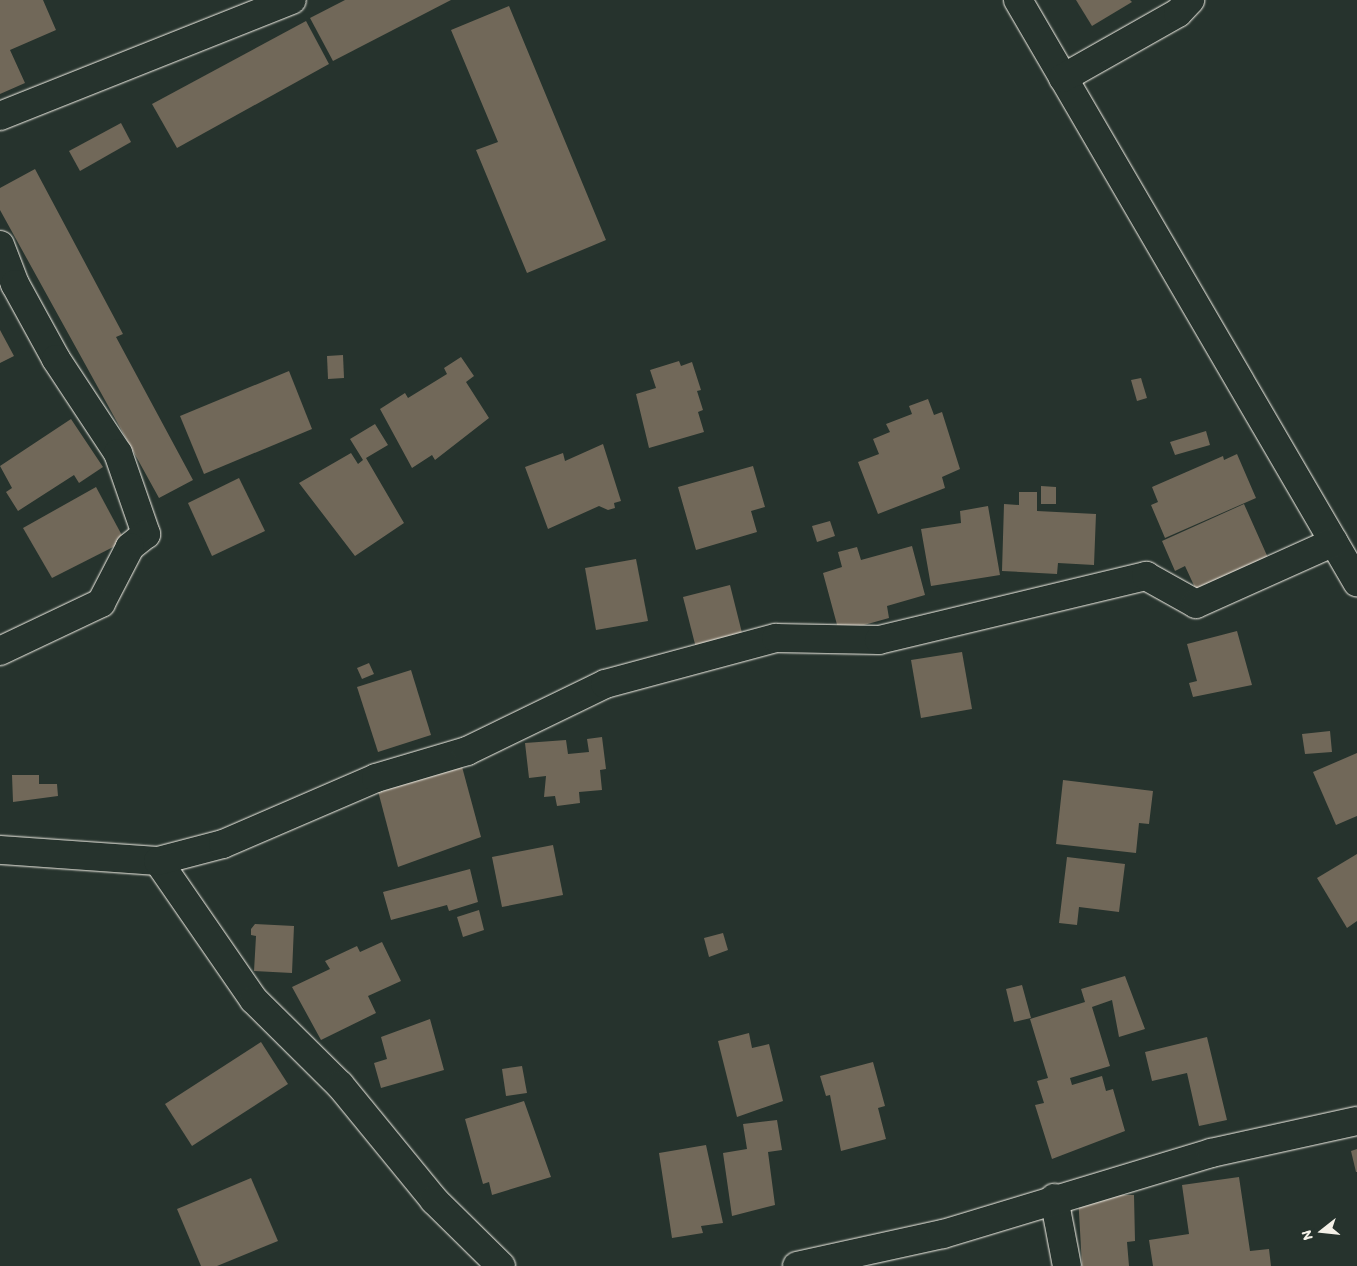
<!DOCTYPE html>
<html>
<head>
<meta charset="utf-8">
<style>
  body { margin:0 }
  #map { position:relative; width:1357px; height:1266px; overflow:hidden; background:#26332d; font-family:Itim,sans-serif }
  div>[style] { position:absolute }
  .building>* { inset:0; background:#716859 }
  .roads { filter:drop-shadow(0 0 1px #f4f1e8) drop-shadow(0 0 1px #f4f1e8) }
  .minor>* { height:28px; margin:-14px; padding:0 14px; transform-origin:14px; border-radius:14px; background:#26332d }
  span { translate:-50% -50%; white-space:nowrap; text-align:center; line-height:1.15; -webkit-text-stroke:5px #26332d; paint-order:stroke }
  .north { position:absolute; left:1297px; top:1206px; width:50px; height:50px; -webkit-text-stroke:4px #26332d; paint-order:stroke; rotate:254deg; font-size:14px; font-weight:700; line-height:20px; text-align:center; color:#f4f1e8 }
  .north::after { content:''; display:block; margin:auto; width:18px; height:22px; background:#f4f1e8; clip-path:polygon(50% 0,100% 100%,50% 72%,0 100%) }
</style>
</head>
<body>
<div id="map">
  <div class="building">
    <div style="clip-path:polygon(0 0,43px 0,56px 30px,10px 50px,25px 83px,0 94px)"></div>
    <div style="clip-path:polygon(345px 0,451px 0,333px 61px,310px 18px)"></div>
    <div style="clip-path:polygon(1076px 0,1130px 0,1132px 2px,1092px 26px)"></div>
    <div style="clip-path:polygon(509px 6px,606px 240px,527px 273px,476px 150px,498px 142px,451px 30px)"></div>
    <div style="clip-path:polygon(306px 21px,329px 64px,177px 148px,152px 104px)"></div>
    <div style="clip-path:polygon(121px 123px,131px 142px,80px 171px,69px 151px)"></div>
    <div style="clip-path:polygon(35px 169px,123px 334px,116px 337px,193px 480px,159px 498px,0 210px,0 188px)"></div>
    <div style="clip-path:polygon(0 330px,14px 356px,0 363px)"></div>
    <div style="clip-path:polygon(343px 355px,344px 378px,328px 379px,327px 356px)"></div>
    <div style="clip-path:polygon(461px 357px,474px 376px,466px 382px,489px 418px,435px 460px,432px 455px,412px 468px,380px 409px,405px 393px,408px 398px,447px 374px,444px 368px)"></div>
    <div style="clip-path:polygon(679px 361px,681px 366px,692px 362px,701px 390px,697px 391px,703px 410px,698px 412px,704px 432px,649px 448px,636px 394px,656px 388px,650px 370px)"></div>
    <div style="clip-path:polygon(289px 371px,312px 429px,204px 474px,180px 416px)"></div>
    <div style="clip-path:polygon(1141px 378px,1147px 398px,1137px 401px,1131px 380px)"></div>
    <div style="clip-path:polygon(928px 399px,934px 415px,942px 412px,960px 469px,942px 477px,945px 488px,878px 514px,858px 462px,879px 454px,873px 439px,890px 432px,886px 424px,912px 414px,909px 406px)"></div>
    <div style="clip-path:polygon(71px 419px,103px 467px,79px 483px,74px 475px,18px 511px,6px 492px,12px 488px,0 466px)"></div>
    <div style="clip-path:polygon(375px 424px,388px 445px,366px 458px,404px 523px,355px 556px,299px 483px,351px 453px,358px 464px,363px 460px,350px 439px)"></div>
    <div style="clip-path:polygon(1206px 431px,1210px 445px,1175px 455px,1170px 442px)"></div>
    <div style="clip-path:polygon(603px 444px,621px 501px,614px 503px,615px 508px,608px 510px,599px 506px,548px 529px,525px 467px,563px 453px,565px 461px)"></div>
    <div style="clip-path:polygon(1237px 454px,1256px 498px,1165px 538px,1151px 505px,1158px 502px,1152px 487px,1223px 456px,1224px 460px)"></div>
    <div style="clip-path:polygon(753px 466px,765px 507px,751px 511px,757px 532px,696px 550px,678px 487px)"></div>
    <div style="clip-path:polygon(239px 478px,265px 531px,212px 556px,188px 503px)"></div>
    <div style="clip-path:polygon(1041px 486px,1056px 487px,1056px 504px,1041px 504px)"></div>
    <div style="clip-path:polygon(96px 487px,125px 541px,52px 578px,23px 528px)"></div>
    <div style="clip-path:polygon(1019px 492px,1037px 492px,1037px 511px,1096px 514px,1094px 565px,1058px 563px,1057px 574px,1002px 571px,1004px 504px,1019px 505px)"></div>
    <div style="clip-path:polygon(1244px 504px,1269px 560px,1197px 592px,1185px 566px,1175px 571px,1162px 541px)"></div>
    <div style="clip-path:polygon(988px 506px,1000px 575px,931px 586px,921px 529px,961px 523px,960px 511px)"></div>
    <div style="clip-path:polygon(830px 521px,835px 536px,817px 542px,812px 526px)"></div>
    <div style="clip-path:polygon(912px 546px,925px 595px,887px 606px,889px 618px,839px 632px,823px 573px,842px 567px,838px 552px,857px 547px,861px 560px)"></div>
    <div style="clip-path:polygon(636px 559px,648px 621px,596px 630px,585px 568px)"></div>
    <div style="clip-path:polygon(730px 585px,743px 637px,696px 648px,683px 597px)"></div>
    <div style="clip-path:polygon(1237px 631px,1252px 685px,1193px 697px,1189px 683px,1197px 681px,1187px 644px)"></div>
    <div style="clip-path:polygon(962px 652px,972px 709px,921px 718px,911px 660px)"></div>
    <div style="clip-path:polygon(369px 663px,374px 674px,362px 679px,357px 668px)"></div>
    <div style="clip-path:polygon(411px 670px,431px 735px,378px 752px,357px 687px)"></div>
    <div style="clip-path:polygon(1330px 731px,1332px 752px,1305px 754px,1302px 734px)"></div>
    <div style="clip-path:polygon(602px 737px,606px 769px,600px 770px,602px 790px,579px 792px,580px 803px,557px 806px,555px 796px,544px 797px,546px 776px,529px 778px,525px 743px,566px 740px,568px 754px,589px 752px,587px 739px)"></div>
    <div style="clip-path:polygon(1357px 753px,1357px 816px,1336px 825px,1313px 772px)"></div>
    <div style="clip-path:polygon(461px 763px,481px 837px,398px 867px,378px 791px)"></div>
    <div style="clip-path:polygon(12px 775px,39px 775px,39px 784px,57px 784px,58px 796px,13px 802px)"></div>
    <div style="clip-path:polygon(1063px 780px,1153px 791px,1149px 824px,1139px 823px,1136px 853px,1056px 844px)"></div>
    <div style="clip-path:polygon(553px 845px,563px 895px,502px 907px,492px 857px)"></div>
    <div style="clip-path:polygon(1357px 854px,1357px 921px,1347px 928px,1317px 878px)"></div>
    <div style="clip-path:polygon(1067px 857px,1125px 864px,1119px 912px,1079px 907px,1077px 925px,1059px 923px)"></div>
    <div style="clip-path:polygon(470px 869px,478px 902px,449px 911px,447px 905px,391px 920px,383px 892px)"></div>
    <div style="clip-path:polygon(479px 910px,484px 930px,463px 937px,457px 917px)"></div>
    <div style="clip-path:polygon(255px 924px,294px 926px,292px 973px,254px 971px,256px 936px,251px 935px,251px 929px)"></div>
    <div style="clip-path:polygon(723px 933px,728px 950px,709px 957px,704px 938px)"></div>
    <div style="clip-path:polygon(382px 942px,401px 981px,368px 996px,376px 1013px,321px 1040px,292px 987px,330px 969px,325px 961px,357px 946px,360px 952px)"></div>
    <div style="clip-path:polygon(1125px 976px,1145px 1029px,1119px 1037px,1112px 1000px,1092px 1007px,1110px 1066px,1070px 1078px,1072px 1085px,1102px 1076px,1106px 1091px,1113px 1089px,1125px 1131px,1052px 1159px,1035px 1105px,1044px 1103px,1037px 1081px,1048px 1078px,1030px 1019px,1085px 1002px,1081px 989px)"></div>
    <div style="clip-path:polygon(1022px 985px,1031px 1018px,1014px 1022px,1006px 989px)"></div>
    <div style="clip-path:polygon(430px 1019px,444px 1070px,381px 1088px,374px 1063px,387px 1059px,381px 1037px)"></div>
    <div style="clip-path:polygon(749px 1033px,752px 1048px,769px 1044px,783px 1101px,737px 1117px,718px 1041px)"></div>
    <div style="clip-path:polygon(1207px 1037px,1227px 1120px,1199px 1126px,1187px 1073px,1152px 1081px,1145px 1052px)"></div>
    <div style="clip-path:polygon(261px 1042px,288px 1084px,192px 1146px,165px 1104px)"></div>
    <div style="clip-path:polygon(873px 1062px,885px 1106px,878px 1108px,886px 1139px,841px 1151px,830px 1095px,826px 1096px,820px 1076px)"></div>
    <div style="clip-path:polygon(522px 1066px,527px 1093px,506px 1096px,502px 1069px)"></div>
    <div style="clip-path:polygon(524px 1101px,551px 1177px,492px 1195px,489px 1182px,483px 1184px,465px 1119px)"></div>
    <div style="clip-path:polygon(777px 1120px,782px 1150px,768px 1152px,775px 1205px,732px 1216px,723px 1153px,747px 1149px,743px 1124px)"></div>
    <div style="clip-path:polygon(706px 1145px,723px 1223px,701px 1226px,703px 1233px,672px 1238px,659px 1153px)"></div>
    <div style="clip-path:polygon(1357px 1149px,1357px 1172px,1356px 1172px,1351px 1151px)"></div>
    <div style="clip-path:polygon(1239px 1177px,1250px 1251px,1269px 1249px,1271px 1266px,1153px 1266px,1149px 1240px,1189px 1234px,1182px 1185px)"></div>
    <div style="clip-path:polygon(251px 1178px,278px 1241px,217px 1266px,201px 1266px,177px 1209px)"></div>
    <div style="clip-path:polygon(1078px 1195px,1134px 1195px,1135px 1241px,1127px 1242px,1129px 1266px,1082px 1266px)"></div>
  </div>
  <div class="roads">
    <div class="minor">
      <div style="left:1018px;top:0;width:674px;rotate:59.78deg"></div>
      <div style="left:1063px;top:78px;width:132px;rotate:-29.5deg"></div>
      <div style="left:1178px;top:13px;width:18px;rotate:-47deg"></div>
      <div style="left:0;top:116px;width:314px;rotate:-21.7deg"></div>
      <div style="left:0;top:245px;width:42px;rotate:69deg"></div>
      <div style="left:15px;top:284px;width:85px;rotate:61.3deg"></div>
      <div style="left:56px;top:359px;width:113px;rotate:56.6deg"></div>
      <div style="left:118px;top:453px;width:86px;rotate:70.9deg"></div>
      <div style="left:146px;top:534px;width:21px;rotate:141deg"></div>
      <div style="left:130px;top:547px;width:63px;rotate:117.4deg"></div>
      <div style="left:101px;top:603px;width:112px;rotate:154.6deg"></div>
      <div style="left:0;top:850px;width:158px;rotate:4deg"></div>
      <div style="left:158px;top:861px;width:169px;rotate:55.4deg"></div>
      <div style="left:254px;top:1000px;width:121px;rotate:44.7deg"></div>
      <div style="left:340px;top:1085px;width:149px;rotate:50.7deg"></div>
      <div style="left:434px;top:1200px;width:94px;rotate:44.6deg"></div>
      <div style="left:158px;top:861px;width:67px;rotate:-14.7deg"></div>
      <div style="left:223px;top:844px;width:167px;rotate:-23.3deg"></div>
      <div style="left:376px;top:778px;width:95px;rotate:-16.5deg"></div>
      <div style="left:467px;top:751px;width:153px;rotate:-25.9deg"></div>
      <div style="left:605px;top:684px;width:177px;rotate:-15.1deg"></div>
      <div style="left:776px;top:638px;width:103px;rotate:1.1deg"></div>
      <div style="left:879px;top:640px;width:275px;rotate:-13.5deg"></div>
      <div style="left:1146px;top:576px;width:57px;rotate:29.2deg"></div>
      <div style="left:1196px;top:604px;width:151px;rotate:-24.2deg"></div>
      <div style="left:1054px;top:1198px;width:69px;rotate:79.2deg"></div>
      <div style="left:797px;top:1266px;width:149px;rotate:-12.4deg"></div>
      <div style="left:943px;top:1234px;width:280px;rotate:-16.8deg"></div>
      <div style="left:1211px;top:1153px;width:149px;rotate:-12.4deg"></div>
    </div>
  </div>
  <div class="north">N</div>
</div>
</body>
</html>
